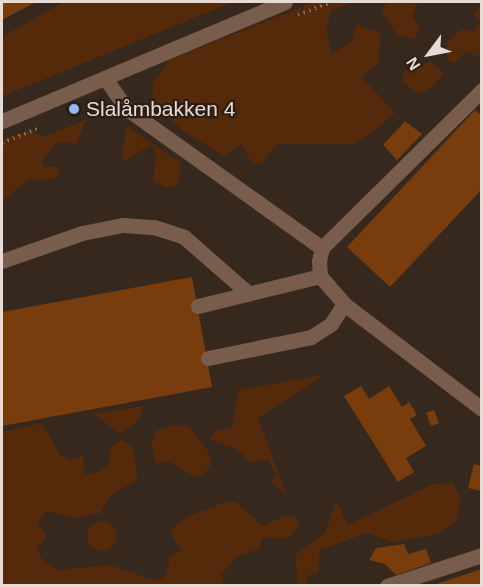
<!DOCTYPE html>
<html>
<head>
<meta charset="utf-8">
<style>
  body { margin:0 }
  #map { position:relative; width:483px; height:587px; overflow:hidden; background:#37281e; font-family:Helvetica,sans-serif }
  div>[style] { position:absolute }
  .green>* { inset:0; background:#542a0b }
  .round { border-radius:50% }
  .building>* { inset:0; background:#793d0d }
  .path>* { height:4px; margin-top:-2px; transform-origin:0; background:repeating-linear-gradient(90deg,#7c6f66 0 1.5px,transparent 0 6px) }
  .minor>* { height:15px; margin:-7.5px; padding:0 7.5px; transform-origin:7.5px; border-radius:7.5px; background:#795d4c }
  .dots>* { width:16px; height:16px; translate:-50% -50%; box-sizing:border-box; border:3px solid #2d1e15; border-radius:50% }
  span { translate:-50% -50%; white-space:nowrap; text-align:center; line-height:1.15; -webkit-text-stroke:4.5px #2d1e15; paint-order:stroke }
  .poi-label { font-size:21px; color:#e6dbd5 }
  .left { translate:0 -50%; text-align:left }
  .frame { position:absolute; inset:0; border:3px solid #e6dbd5; pointer-events:none }
  .north { position:absolute; left:399px; top:24px; width:60px; height:60px; -webkit-text-stroke:4px #2d1e15; paint-order:stroke; rotate:238deg; font-size:16px; font-weight:700; line-height:24px; text-align:center; color:#e6dbd5 }
  .north::after { content:''; display:block; margin:auto; width:21px; height:27px; background:#e6dbd5; clip-path:polygon(50% 0,100% 100%,50% 72%,0 100%) }
</style>
</head>
<body>
<div id="map">
  <div class="green">
    <div style="clip-path:polygon(63px 2px,233px 2px,3px 96px,2px 37px)"></div>
    <div style="clip-path:polygon(314px 2px,352px 2px,331px 11px,326px 30px,332px 54px,352px 41px,357px 25px,381px 33px,378px 63px,362px 77px,395px 113px,369px 135px,353px 144px,276px 144px,261px 164px,251px 162px,241px 144px,224px 156px,183px 131px,152px 101px,153px 83px,169px 60px)"></div>
    <div style="clip-path:polygon(387px 2px,418px 2px,412px 16px,419px 28px,415px 40px,396px 34px,382px 12px)"></div>
    <div style="clip-path:polygon(482px 2px,481px 58px,466px 51px,454px 64px,447px 59px,447px 43px,460px 30px,474px 31px,480px 22px,474px 15px)"></div>
    <div style="clip-path:polygon(431px 62px,444px 74px,432px 87px,418px 94px,402px 82px,404px 71px)"></div>
    <div style="clip-path:polygon(86px 120px,76px 144px,58px 142px,41px 161px,45px 167px,59px 167px,57px 179px,28px 180px,2px 201px,2px 139px,32px 130px,43px 137px)"></div>
    <div style="clip-path:polygon(127px 127px,181px 163px,178px 184px,168px 188px,153px 181px,156px 152px,151px 145px,127px 160px,121px 158px)"></div>
    <div style="clip-path:polygon(324px 375px,258px 418px,286px 494px,271px 482px,276px 476px,269px 460px,250px 462px,238px 450px,210px 439px,215px 430px,232px 428px,238px 390px)"></div>
    <div style="clip-path:polygon(143px 406px,139px 420px,120px 434px,94px 414px)"></div>
    <div style="clip-path:polygon(42px 423px,60px 455px,71px 460px,83px 455px,85px 474px,98px 473px,109px 463px,111px 447px,122px 440px,132px 446px,136px 465px,137px 480px,110px 496px,101px 513px,74px 518px,47px 511px,38px 522px,47px 536px,37px 548px,41px 558px,57px 570px,110px 565px,156px 581px,166px 576px,170px 557px,181px 551px,170px 530px,189px 516px,225px 502px,236px 502px,263px 526px,284px 516px,294px 516px,300px 525px,288px 538px,262px 538px,259px 549px,236px 557px,221px 575px,224px 585px,2px 585px,2px 432px)"></div>
    <div style="clip-path:polygon(173px 425px,189px 426px,208px 451px,211px 464px,205px 473px,196px 477px,169px 462px,155px 462px,151px 443px,156px 431px)"></div>
    <div style="clip-path:polygon(453px 483px,461px 499px,456px 521px,438px 534px,392px 542px,367px 533px,320px 550px,318px 572px,307px 576px,308px 583px,298px 584px,295px 555px,325px 533px,336px 501px,348px 525px,433px 484px)"></div>
    <div class="round" style="left:87px;top:521px;width:30px;height:30px"></div>
  </div>
  <div class="building">
    <div style="clip-path:polygon(2px 2px,36px 2px,2px 20px)"></div>
    <div style="clip-path:polygon(475px 110px,482px 116px,482px 189px,390px 287px,347px 247px)"></div>
    <div style="clip-path:polygon(405px 121px,422px 134px,397px 160px,383px 145px)"></div>
    <div style="clip-path:polygon(192px 277px,212px 387px,2px 426px,2px 312px)"></div>
    <div style="clip-path:polygon(361px 386px,369px 399px,389px 386px,402px 407px,409px 402px,417px 415px,410px 419px,426px 446px,406px 458px,414px 472px,398px 482px,344px 396px)"></div>
    <div style="clip-path:polygon(434px 410px,439px 423px,431px 426px,426px 413px)"></div>
    <div style="clip-path:polygon(474px 464px,482px 466px,482px 491px,468px 488px)"></div>
    <div style="clip-path:polygon(404px 544px,408px 554px,426px 549px,431px 563px,396px 575px,385px 564px,369px 560px,376px 548px)"></div>
    <div style="clip-path:polygon(482px 569px,482px 586px,433px 586px,433px 585px)"></div>
  </div>
  <div class="path">
    <div style="left:298px;top:15px;width:36px;rotate:-21deg"></div>
    <div style="left:2px;top:143px;width:38px;rotate:-22deg"></div>
  </div>
  <div class="minor">
    <div style="left:105px;top:78px;width:38px;rotate:55deg"></div>
    <div style="left:127px;top:109px;width:239px;rotate:35.5deg"></div>
    <div style="left:482px;top:90px;width:225px;rotate:135.4deg"></div>
    <div style="left:322px;top:248px;width:13px;rotate:103deg"></div>
    <div style="left:319px;top:261px;width:15px;rotate:86deg"></div>
    <div style="left:320px;top:276px;width:37px;rotate:49deg"></div>
    <div style="left:344px;top:304px;width:173px;rotate:37.3deg"></div>
    <div style="left:2px;top:121px;width:307px;rotate:-22.8deg"></div>
    <div style="left:2px;top:261px;width:85px;rotate:-19.3deg"></div>
    <div style="left:82px;top:233px;width:42px;rotate:-11deg"></div>
    <div style="left:123px;top:225px;width:31px;rotate:4deg"></div>
    <div style="left:154px;top:227px;width:32px;rotate:18deg"></div>
    <div style="left:184px;top:237px;width:86px;rotate:41.2deg"></div>
    <div style="left:198px;top:306px;width:126px;rotate:-13.8deg"></div>
    <div style="left:208px;top:358px;width:105px;rotate:-11.5deg"></div>
    <div style="left:311px;top:337px;width:24px;rotate:-33deg"></div>
    <div style="left:331px;top:324px;width:24px;rotate:-57deg"></div>
    <div style="left:387px;top:586px;width:100px;rotate:-18.1deg"></div>
  </div>
  <div class="dots">
    <div style="left:74px;top:109px;background:#93b7fd"></div>
  </div>
  <div class="poi-label">
    <span class="left" style="left:86px;top:109px">Slalåmbakken 4</span>
  </div>
  <div class="frame"></div>
  <div class="north">N</div>
</div>
</body>
</html>
